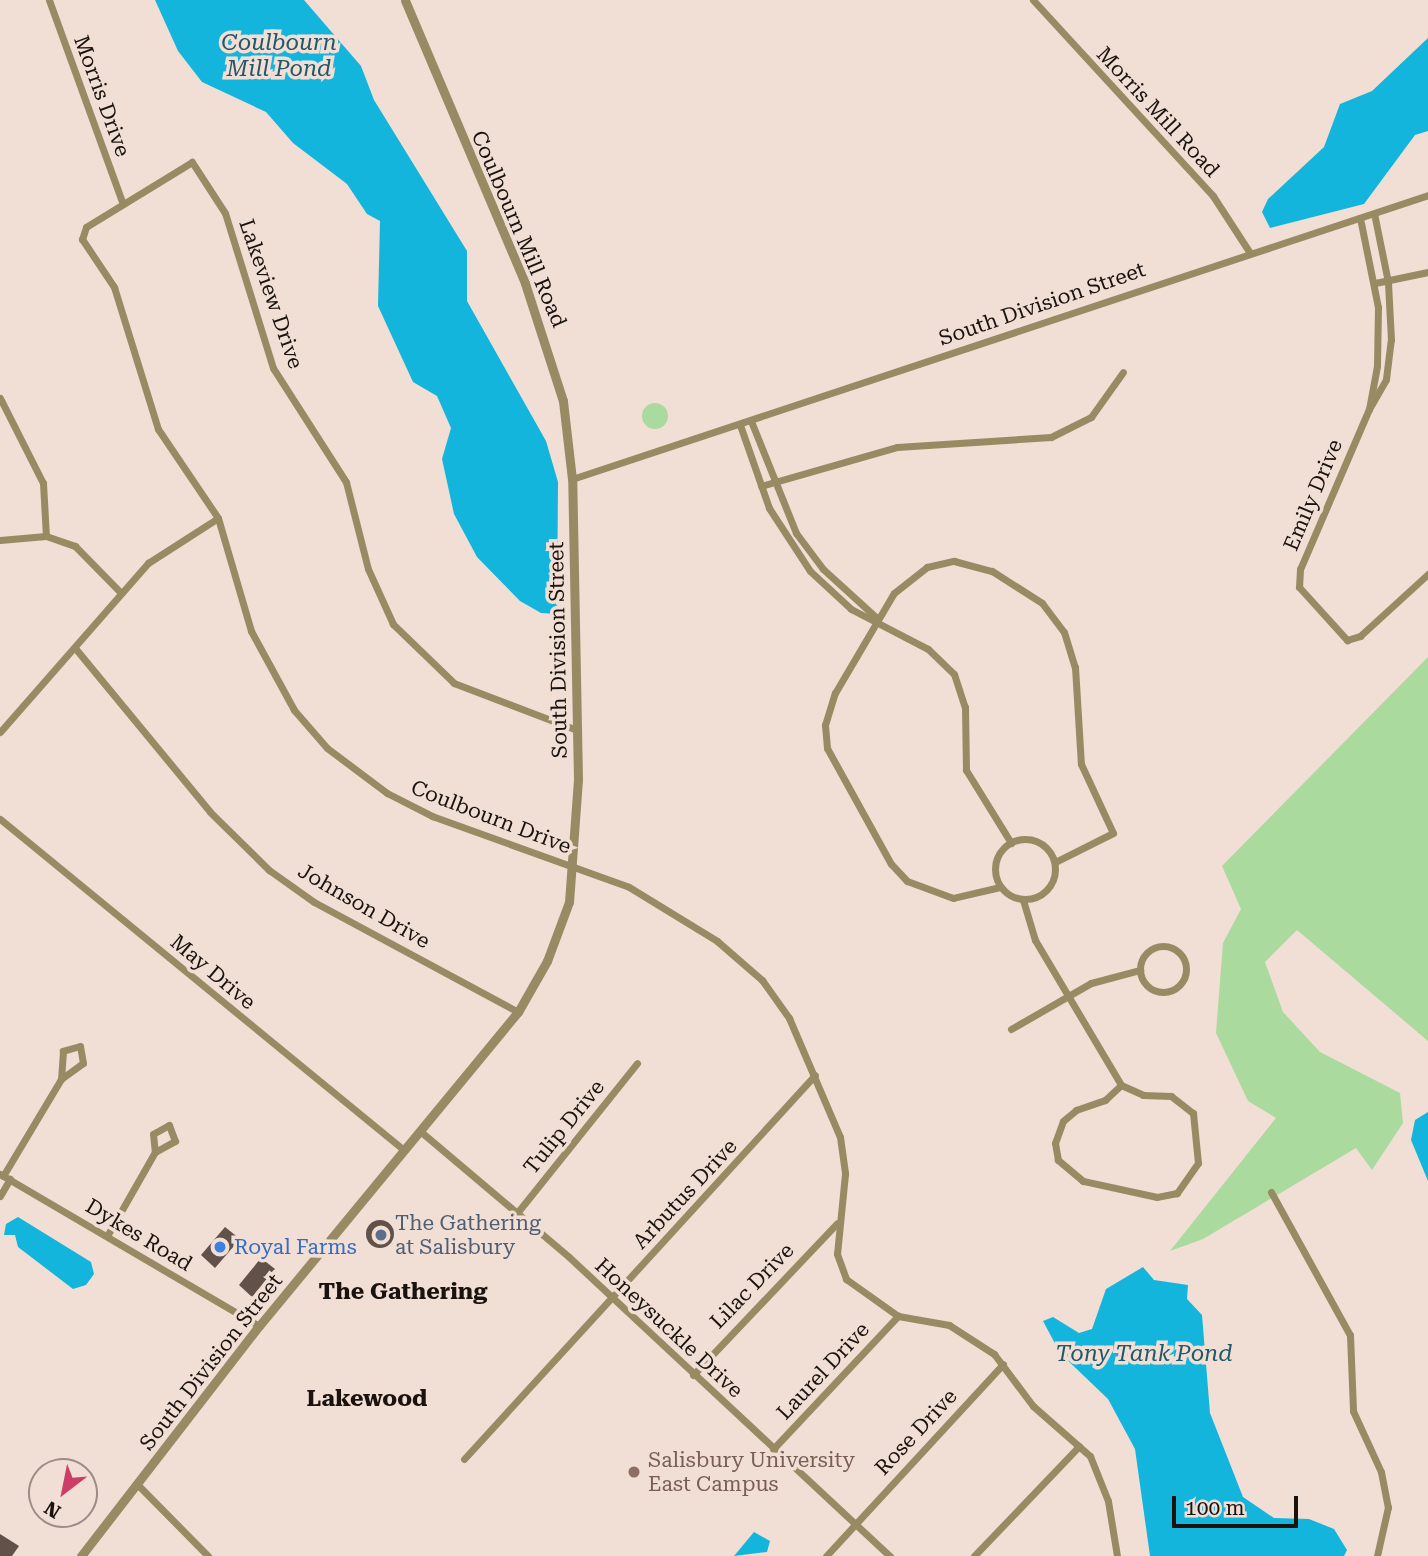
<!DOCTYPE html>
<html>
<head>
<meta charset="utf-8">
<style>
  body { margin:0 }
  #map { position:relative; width:1428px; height:1556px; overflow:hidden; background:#f1ded4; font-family:"Roboto Serif",serif }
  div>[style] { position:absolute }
  .green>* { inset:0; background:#abda9f }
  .round { border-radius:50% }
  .water>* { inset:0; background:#14b5dc }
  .building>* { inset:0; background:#615149 }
  .minor>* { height:7px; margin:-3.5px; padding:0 3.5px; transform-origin:3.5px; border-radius:3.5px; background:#988b63 }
  .minor>.ring { margin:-3.5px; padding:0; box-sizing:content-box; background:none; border:7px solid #988b63; border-radius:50% }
  .tertiary>* { height:9px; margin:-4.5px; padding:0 4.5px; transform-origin:4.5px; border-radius:4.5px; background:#988b63 }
  .dots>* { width:19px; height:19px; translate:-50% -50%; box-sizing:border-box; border:4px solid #f1ded4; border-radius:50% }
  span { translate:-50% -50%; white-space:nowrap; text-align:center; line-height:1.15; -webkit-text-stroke:7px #f1ded4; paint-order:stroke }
  .street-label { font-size:21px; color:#19120f }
  .service-label { font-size:21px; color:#4e5e75 }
  .left { translate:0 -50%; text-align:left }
  .shop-label { font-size:21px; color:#366cbe }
  .education-label { font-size:21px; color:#785e54 }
  .water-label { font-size:23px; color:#215969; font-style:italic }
  .neighbourhood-label { font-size:23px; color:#19120f; font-weight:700 }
  .north { position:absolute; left:28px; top:1458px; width:70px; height:70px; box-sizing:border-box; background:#f1ded4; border:2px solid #9b8c85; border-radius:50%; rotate:212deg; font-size:19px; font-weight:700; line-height:28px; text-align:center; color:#19120f }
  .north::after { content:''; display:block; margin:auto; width:24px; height:32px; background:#cc3e67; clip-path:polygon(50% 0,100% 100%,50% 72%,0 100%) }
  .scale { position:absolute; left:1172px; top:1496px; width:126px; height:32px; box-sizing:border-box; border:4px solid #19120f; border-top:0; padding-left:9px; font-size:21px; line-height:24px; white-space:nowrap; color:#19120f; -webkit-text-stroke:5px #f1ded4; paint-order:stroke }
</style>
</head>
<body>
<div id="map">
  <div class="green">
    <div class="round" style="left:642px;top:403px;width:26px;height:26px"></div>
    <div style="clip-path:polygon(1428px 657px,1428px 1041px,1297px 930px,1265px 962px,1283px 1012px,1320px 1052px,1400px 1093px,1403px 1123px,1372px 1170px,1356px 1148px,1203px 1239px,1170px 1251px,1276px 1118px,1248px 1101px,1216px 1033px,1223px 943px,1241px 909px,1222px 866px)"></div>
  </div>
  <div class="water">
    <div style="clip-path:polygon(155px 0,304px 0,361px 66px,374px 100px,467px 251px,467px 301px,546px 441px,558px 482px,557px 614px,541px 613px,520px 601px,477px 557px,454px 514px,442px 459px,451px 428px,437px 396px,413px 382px,378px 306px,380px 221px,367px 214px,347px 184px,293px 143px,266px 112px,202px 82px,178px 51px)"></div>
    <div style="clip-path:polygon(1428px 38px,1428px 131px,1415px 135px,1364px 204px,1270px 228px,1262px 212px,1268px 199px,1324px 147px,1340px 104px,1372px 91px)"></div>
    <div style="clip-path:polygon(1428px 1112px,1428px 1181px,1411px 1140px,1415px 1120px)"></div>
    <div style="clip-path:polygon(18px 1217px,91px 1262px,94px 1274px,86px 1285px,73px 1289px,18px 1247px,15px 1235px,4px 1235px,6px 1224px)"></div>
    <div style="clip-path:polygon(1143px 1267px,1154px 1280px,1188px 1285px,1187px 1299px,1202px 1315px,1210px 1413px,1243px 1497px,1274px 1518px,1309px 1519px,1334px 1529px,1347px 1550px,1344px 1556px,1150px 1556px,1135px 1449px,1108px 1399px,1060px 1353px,1043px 1321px,1053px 1317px,1079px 1333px,1092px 1329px,1106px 1289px)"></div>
    <div style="clip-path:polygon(754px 1532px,770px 1541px,767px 1552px,734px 1556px)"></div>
  </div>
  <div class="building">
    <div class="round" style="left:366px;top:1220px;width:28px;height:28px"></div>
    <div style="clip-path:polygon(225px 1227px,240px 1239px,215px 1268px,201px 1255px)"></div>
    <div style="clip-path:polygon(261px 1258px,275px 1269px,252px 1297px,239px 1285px)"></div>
    <div style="clip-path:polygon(0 1534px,19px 1546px,12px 1556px,0 1556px)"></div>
  </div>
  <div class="minor">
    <div style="left:49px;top:0;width:217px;rotate:70.1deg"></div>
    <div style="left:1033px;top:0;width:266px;rotate:47.4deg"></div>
    <div style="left:1213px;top:196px;width:68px;rotate:57deg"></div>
    <div style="left:1360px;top:218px;width:91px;rotate:78.6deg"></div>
    <div style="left:1378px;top:307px;width:59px;rotate:91deg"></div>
    <div style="left:1377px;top:366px;width:44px;rotate:100.5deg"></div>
    <div style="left:1369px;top:409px;width:174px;rotate:113.3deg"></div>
    <div style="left:1300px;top:569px;width:18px;rotate:93deg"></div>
    <div style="left:1299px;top:587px;width:72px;rotate:47.8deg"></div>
    <div style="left:1347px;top:640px;width:14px;rotate:-17deg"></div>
    <div style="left:1360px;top:636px;width:92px;rotate:-42.4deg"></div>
    <div style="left:1375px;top:283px;width:54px;rotate:-11.7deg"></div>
    <div style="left:0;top:398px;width:95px;rotate:63.2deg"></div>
    <div style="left:43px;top:483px;width:53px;rotate:86.8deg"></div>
    <div style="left:1369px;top:409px;width:34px;rotate:-60deg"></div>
    <div style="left:1386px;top:379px;width:39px;rotate:-83deg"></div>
    <div style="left:1391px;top:340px;width:58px;rotate:-93deg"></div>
    <div style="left:1388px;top:282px;width:70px;rotate:-101.5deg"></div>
    <div style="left:751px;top:421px;width:121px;rotate:68.1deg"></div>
    <div style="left:796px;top:533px;width:45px;rotate:53.1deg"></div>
    <div style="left:823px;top:569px;width:74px;rotate:42.3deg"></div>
    <div style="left:740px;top:425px;width:88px;rotate:70.7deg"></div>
    <div style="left:769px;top:508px;width:75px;rotate:56.9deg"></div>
    <div style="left:810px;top:571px;width:56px;rotate:42.8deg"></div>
    <div style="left:851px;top:609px;width:87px;rotate:27.5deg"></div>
    <div style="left:928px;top:649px;width:36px;rotate:44deg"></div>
    <div style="left:954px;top:674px;width:35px;rotate:72deg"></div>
    <div style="left:965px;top:707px;width:63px;rotate:89.1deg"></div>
    <div style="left:966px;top:770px;width:86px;rotate:58.3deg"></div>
    <div style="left:572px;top:479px;width:902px;rotate:-18.35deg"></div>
    <div style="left:761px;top:486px;width:141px;rotate:-16deg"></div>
    <div style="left:897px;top:447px;width:154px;rotate:-3.7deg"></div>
    <div style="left:1051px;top:437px;width:45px;rotate:-26.6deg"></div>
    <div style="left:1091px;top:417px;width:55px;rotate:-54.6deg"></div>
    <div style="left:0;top:540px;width:46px;rotate:-5deg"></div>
    <div style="left:46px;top:536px;width:31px;rotate:19deg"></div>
    <div style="left:75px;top:546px;width:66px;rotate:45.6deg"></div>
    <div style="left:75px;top:648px;width:212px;rotate:50.5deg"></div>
    <div style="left:210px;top:812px;width:83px;rotate:44.5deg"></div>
    <div style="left:269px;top:870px;width:55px;rotate:35.4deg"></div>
    <div style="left:314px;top:902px;width:232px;rotate:28.3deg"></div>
    <div style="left:577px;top:730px;width:132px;rotate:-159.1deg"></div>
    <div style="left:454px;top:683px;width:85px;rotate:-136deg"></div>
    <div style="left:393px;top:624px;width:60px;rotate:-114.4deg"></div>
    <div style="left:368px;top:569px;width:90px;rotate:-104.2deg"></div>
    <div style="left:346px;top:482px;width:135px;rotate:-122.6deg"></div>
    <div style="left:273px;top:368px;width:162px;rotate:-107.2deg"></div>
    <div style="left:225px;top:213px;width:61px;rotate:-122.9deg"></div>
    <div style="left:192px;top:162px;width:124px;rotate:148.5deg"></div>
    <div style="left:86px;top:227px;width:13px;rotate:108deg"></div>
    <div style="left:82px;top:239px;width:58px;rotate:56.3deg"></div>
    <div style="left:114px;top:287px;width:149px;rotate:72.8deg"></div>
    <div style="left:158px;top:429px;width:107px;rotate:56deg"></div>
    <div style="left:218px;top:518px;width:118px;rotate:73.7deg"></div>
    <div style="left:251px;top:631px;width:90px;rotate:61.4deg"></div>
    <div style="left:294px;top:710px;width:50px;rotate:49deg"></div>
    <div style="left:327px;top:748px;width:75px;rotate:36.9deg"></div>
    <div style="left:387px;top:793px;width:51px;rotate:27.1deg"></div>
    <div style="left:432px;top:816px;width:209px;rotate:19.8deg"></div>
    <div style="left:629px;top:887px;width:103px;rotate:31.5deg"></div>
    <div style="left:717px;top:941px;width:60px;rotate:40.9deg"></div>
    <div style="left:762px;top:980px;width:47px;rotate:54.6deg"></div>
    <div style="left:789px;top:1018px;width:129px;rotate:66.8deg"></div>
    <div style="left:840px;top:1137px;width:37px;rotate:82deg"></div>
    <div style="left:845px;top:1174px;width:80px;rotate:95.7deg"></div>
    <div style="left:837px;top:1254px;width:27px;rotate:70deg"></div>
    <div style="left:846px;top:1279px;width:64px;rotate:35.4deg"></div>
    <div style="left:898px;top:1316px;width:52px;rotate:10deg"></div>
    <div style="left:949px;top:1325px;width:54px;rotate:32.8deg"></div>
    <div style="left:994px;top:1354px;width:65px;rotate:53.1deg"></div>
    <div style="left:1033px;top:1406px;width:76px;rotate:41.3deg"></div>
    <div style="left:1090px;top:1456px;width:48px;rotate:68.2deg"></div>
    <div style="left:1108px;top:1501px;width:56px;rotate:80.7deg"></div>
    <div style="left:0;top:732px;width:225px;rotate:-48.8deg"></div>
    <div style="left:148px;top:563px;width:83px;rotate:-32.7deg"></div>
    <div style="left:0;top:819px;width:522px;rotate:39.33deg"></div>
    <div class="ring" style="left:995px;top:839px;width:53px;height:53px"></div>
    <div style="left:1000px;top:887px;width:48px;rotate:166.8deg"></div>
    <div style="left:953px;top:898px;width:49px;rotate:-159.7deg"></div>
    <div style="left:907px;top:881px;width:23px;rotate:-133deg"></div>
    <div style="left:891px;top:864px;width:132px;rotate:-118.9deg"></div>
    <div style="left:827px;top:748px;width:23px;rotate:-95deg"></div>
    <div style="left:825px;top:725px;width:34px;rotate:-73deg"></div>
    <div style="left:835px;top:693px;width:116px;rotate:-59.5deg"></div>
    <div style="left:894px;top:593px;width:42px;rotate:-38.2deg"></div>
    <div style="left:927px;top:567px;width:28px;rotate:-13deg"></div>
    <div style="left:954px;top:561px;width:39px;rotate:15deg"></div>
    <div style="left:992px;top:571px;width:59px;rotate:32.6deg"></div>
    <div style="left:1042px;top:603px;width:36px;rotate:53deg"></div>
    <div style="left:1064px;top:632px;width:37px;rotate:73deg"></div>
    <div style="left:1075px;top:667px;width:97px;rotate:86.5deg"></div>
    <div style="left:1081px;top:764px;width:76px;rotate:65.1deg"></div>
    <div style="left:1113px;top:833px;width:65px;rotate:153.4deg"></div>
    <div style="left:1023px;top:900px;width:42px;rotate:73.3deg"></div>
    <div style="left:1035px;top:940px;width:169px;rotate:59.3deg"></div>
    <div style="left:1121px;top:1085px;width:24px;rotate:24deg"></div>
    <div style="left:1143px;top:1095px;width:28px;rotate:2deg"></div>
    <div style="left:1171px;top:1096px;width:28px;rotate:38deg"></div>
    <div style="left:1193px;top:1113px;width:50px;rotate:84.3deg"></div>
    <div style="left:1198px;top:1163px;width:37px;rotate:125deg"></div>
    <div style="left:1177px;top:1193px;width:20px;rotate:169deg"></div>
    <div style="left:1157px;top:1197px;width:76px;rotate:-167.8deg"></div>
    <div style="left:1083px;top:1181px;width:33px;rotate:-140deg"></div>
    <div style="left:1058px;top:1160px;width:17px;rotate:-100deg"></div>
    <div style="left:1055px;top:1143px;width:23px;rotate:-70deg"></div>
    <div style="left:1063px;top:1121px;width:17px;rotate:-40deg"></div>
    <div style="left:1076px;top:1110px;width:31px;rotate:-19deg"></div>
    <div style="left:1105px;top:1100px;width:22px;rotate:-43deg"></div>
    <div class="ring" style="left:1140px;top:946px;width:39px;height:39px"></div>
    <div style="left:1011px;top:1029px;width:92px;rotate:-29.9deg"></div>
    <div style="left:1091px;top:983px;width:51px;rotate:-14.9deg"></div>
    <div style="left:420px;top:1131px;width:195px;rotate:40.2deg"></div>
    <div style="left:569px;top:1257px;width:439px;rotate:43deg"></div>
    <div style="left:0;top:1174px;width:300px;rotate:30.4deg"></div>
    <div style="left:3px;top:1176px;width:113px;rotate:-59.1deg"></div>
    <div style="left:61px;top:1079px;width:27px;rotate:-36deg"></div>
    <div style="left:83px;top:1063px;width:17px;rotate:-100deg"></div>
    <div style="left:80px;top:1046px;width:18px;rotate:164deg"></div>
    <div style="left:63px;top:1051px;width:28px;rotate:94deg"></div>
    <div style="left:1271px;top:1192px;width:163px;rotate:61.1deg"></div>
    <div style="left:1350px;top:1335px;width:76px;rotate:87.7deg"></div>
    <div style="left:1353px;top:1411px;width:67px;rotate:65.3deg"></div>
    <div style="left:1381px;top:1472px;width:36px;rotate:79deg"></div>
    <div style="left:1388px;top:1507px;width:50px;rotate:102.7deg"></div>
    <div style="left:0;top:1196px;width:20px;rotate:-60deg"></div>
    <div style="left:517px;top:1213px;width:192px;rotate:-51.3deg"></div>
    <div style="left:107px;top:1236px;width:97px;rotate:-60.3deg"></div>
    <div style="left:155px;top:1152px;width:23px;rotate:-29deg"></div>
    <div style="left:175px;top:1141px;width:17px;rotate:-111deg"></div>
    <div style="left:169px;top:1125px;width:18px;rotate:151deg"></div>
    <div style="left:153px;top:1134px;width:18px;rotate:84deg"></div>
    <div style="left:693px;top:1375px;width:209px;rotate:-46.5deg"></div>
    <div style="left:773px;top:1449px;width:183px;rotate:-46.8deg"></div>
    <div style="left:464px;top:1459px;width:520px;rotate:-47.57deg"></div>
    <div style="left:138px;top:1485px;width:100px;rotate:45.4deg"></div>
    <div style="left:826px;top:1556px;width:261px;rotate:-47.3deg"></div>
    <div style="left:974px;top:1556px;width:152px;rotate:-46.3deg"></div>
  </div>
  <div class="tertiary">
    <div style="left:81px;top:1556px;width:291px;rotate:-52.3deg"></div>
    <div style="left:259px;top:1326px;width:407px;rotate:-50.5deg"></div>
    <div style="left:518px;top:1012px;width:59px;rotate:-60.4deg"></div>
    <div style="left:547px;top:961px;width:63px;rotate:-69.6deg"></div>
    <div style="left:569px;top:902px;width:122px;rotate:-85.8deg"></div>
    <div style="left:578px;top:780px;width:301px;rotate:-91.1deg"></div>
    <div style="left:572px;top:479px;width:79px;rotate:-96.6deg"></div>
    <div style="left:563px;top:401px;width:124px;rotate:-107.9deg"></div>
    <div style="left:525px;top:283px;width:307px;rotate:-113deg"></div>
  </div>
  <div class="dots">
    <div style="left:381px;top:1235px;background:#5c6f8a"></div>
    <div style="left:220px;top:1247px;background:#3f7fe0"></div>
    <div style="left:634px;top:1472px;background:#8d6e63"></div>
  </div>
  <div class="street-label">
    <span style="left:102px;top:96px;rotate:70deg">Morris Drive</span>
    <span style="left:1158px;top:112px;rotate:47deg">Morris Mill Road</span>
    <span style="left:519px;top:229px;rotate:67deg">Coulbourn Mill Road</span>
    <span style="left:271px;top:294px;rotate:71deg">Lakeview Drive</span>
    <span style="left:1042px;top:304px;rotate:-19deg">South Division Street</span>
    <span style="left:1313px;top:495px;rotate:-67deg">Emily Drive</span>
    <span style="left:558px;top:650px;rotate:-91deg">South Division Street</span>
    <span style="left:491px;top:817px;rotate:21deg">Coulbourn Drive</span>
    <span style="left:364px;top:906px;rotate:30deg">Johnson Drive</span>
    <span style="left:213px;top:972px;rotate:40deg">May Drive</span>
    <span style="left:564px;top:1127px;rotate:-51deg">Tulip Drive</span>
    <span style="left:685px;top:1194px;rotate:-47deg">Arbutus Drive</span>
    <span style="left:139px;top:1235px;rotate:31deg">Dykes Road</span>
    <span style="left:752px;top:1286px;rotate:-46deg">Lilac Drive</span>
    <span style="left:669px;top:1328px;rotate:43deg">Honeysuckle Drive</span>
    <span style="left:211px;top:1362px;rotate:-52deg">South Division Street</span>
    <span style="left:823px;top:1371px;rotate:-47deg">Laurel Drive</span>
    <span style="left:916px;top:1432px;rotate:-47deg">Rose Drive</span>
  </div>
  <div class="service-label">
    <span class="left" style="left:395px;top:1235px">The Gathering<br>at Salisbury</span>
  </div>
  <div class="shop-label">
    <span class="left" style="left:234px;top:1247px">Royal Farms</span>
  </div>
  <div class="education-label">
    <span class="left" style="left:648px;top:1472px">Salisbury University<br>East Campus</span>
  </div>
  <div class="water-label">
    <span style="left:279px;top:56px">Coulbourn<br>Mill Pond</span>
    <span style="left:1144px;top:1354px">Tony Tank Pond</span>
  </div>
  <div class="neighbourhood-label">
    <span style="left:403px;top:1292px">The Gathering</span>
    <span style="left:367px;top:1399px">Lakewood</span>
  </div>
  <div class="north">N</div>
  <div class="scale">100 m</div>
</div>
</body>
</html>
